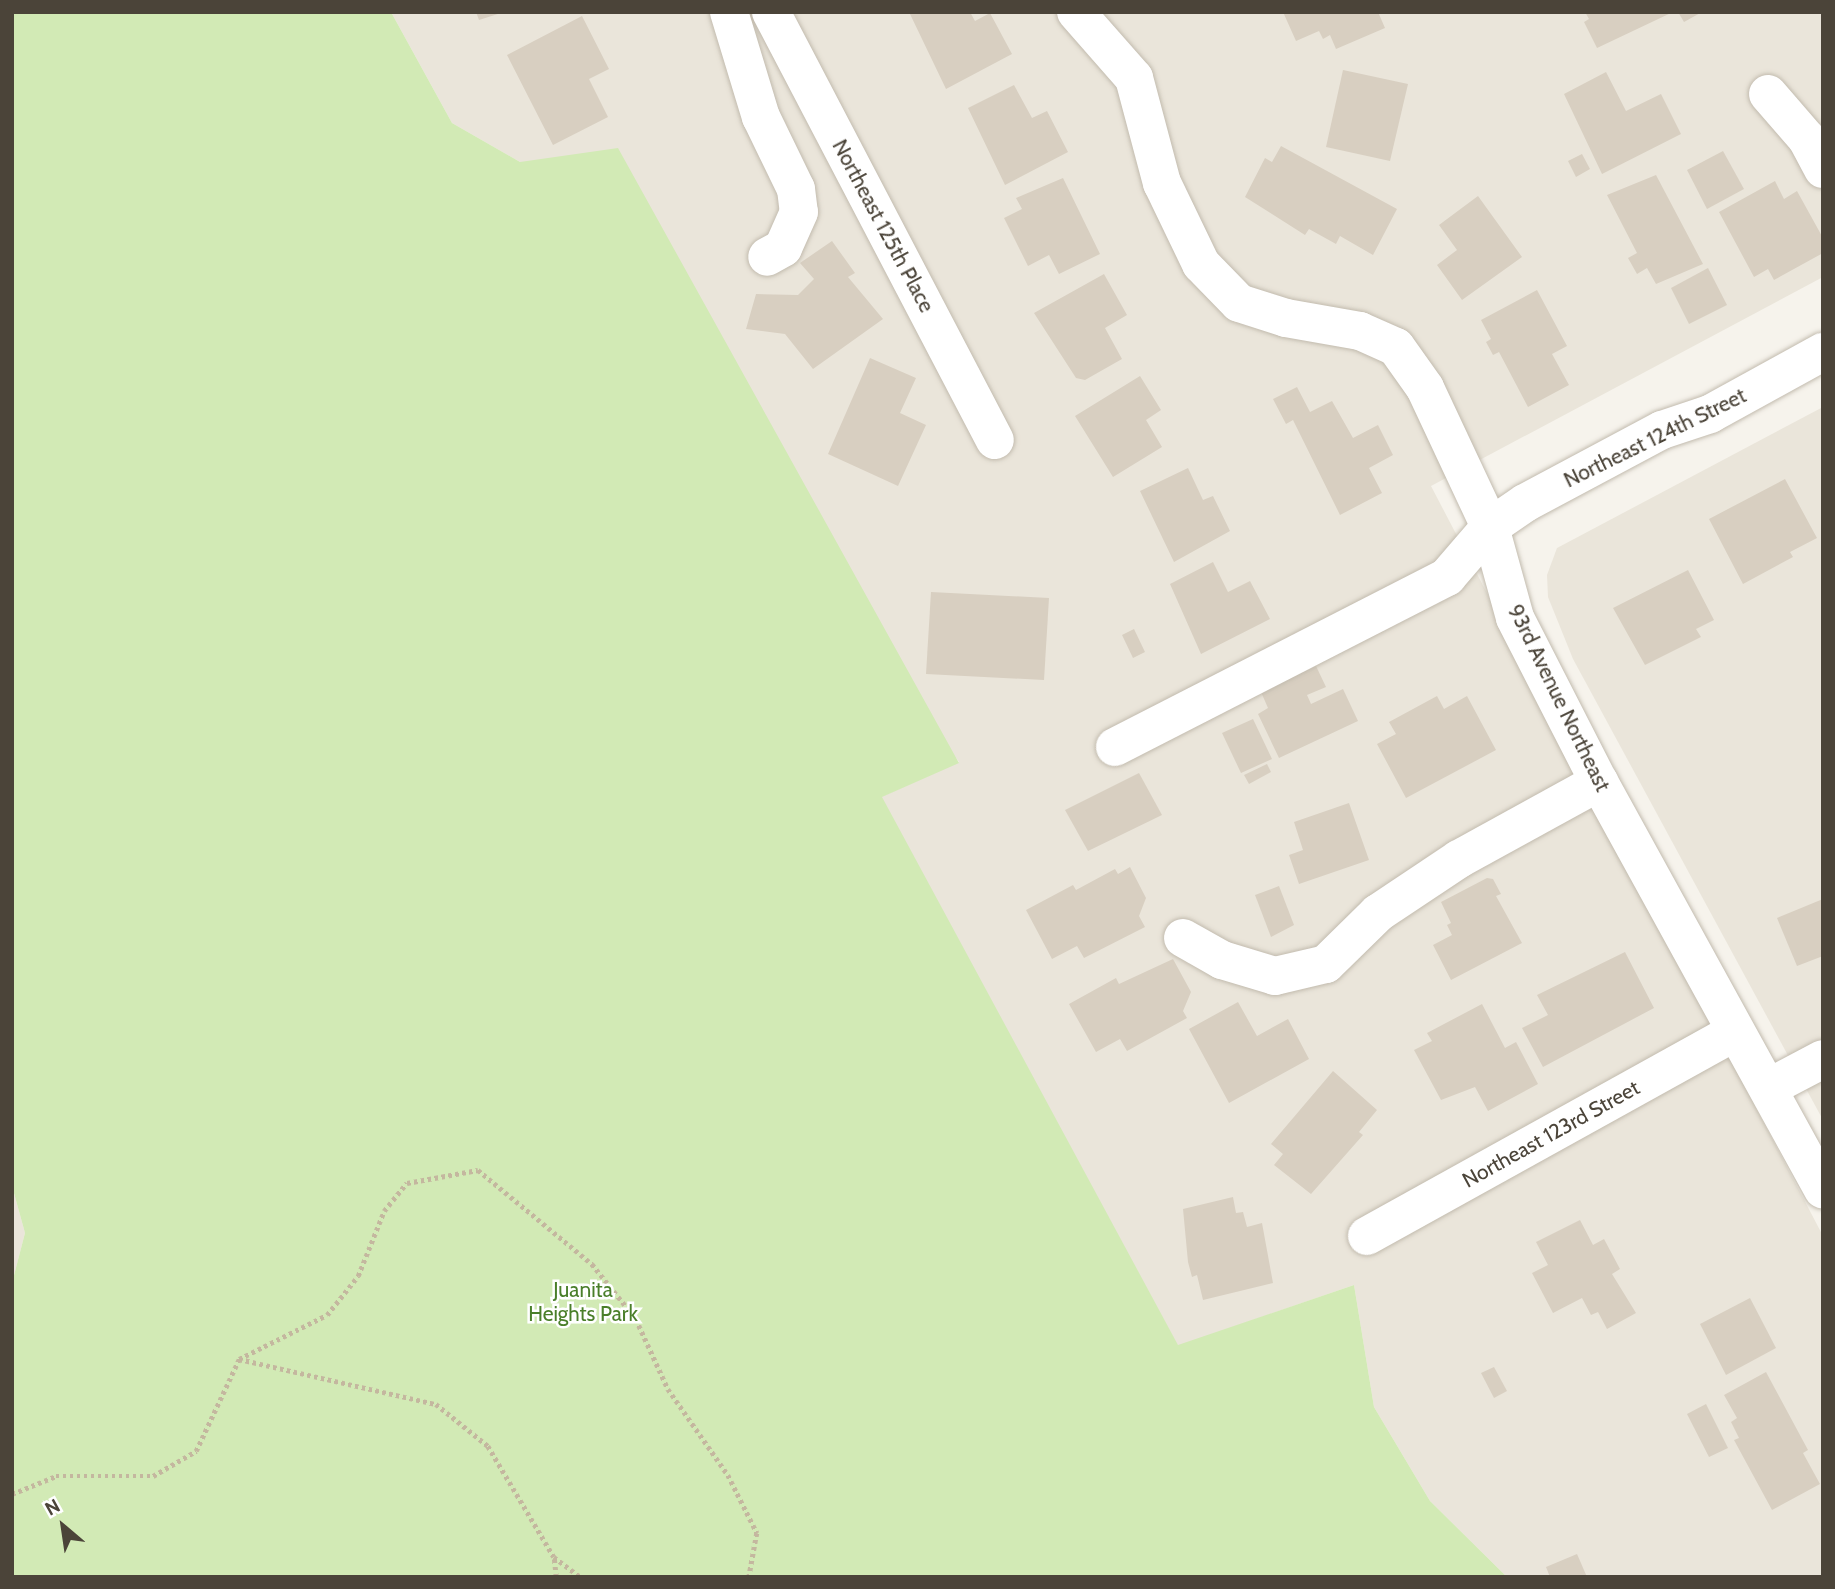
<!DOCTYPE html>
<html>
<head>
<meta charset="utf-8">
<style>
  body { margin:0 }
  #map { position:relative; width:1835px; height:1589px; overflow:hidden; background:#f6f3ec; font-family:Cabin,sans-serif }
  div>[style] { position:absolute }
  .residential>* { inset:0; background:#eae5da }
  .green>* { inset:0; background:#d2eab5 }
  .building>* { inset:0; background:#d8cfc1 }
  .path>* { height:4.5px; margin-top:-2.25px; transform-origin:0; background:repeating-linear-gradient(90deg,#c4b79f 0 3.5px,transparent 0 7px) }
  .roads { filter:drop-shadow(0 0 2px #c2bbae) drop-shadow(0 0 2px #c2bbae) }
  .minor>* { height:38px; margin:-19px; padding:0 19px; transform-origin:19px; border-radius:19px; background:#fff }
  span { translate:-50% -50%; white-space:nowrap; text-align:center; line-height:1.15; -webkit-text-stroke:5px #fff; paint-order:stroke }
  .street-label { font-size:21px; color:#4b4439 }
  .park-label { font-size:21px; color:#4a7f2a }
  .frame { position:absolute; inset:0; border:14px solid #4b4439; pointer-events:none }
  .north { position:absolute; left:28px; top:1491px; width:70px; height:70px; -webkit-text-stroke:5px #fff; paint-order:stroke; rotate:331deg; font-size:19px; font-weight:700; line-height:28px; text-align:center; color:#4b4439 }
  .north::after { content:''; display:block; margin:auto; width:24px; height:32px; background:#4b4439; clip-path:polygon(50% 0,100% 100%,50% 72%,0 100%) }
</style>
</head>
<body>
<div id="map">
  <div class="residential">
    <div style="clip-path:polygon(391px 12px,1823px 12px,1823px 277px,1431px 486px,1823px 1236px,1823px 1577px,1507px 1577px,1430px 1501px,1374px 1407px,1354px 1285px,1178px 1346px,881px 797px,959px 762px,520px 162px,452px 123px)"></div>
    <div style="clip-path:polygon(1823px 407px,1823px 1120px,1573px 659px,1548px 597px,1547px 575px,1557px 548px)"></div>
    <div style="clip-path:polygon(12px 1186px,25px 1233px,12px 1283px)"></div>
  </div>
  <div class="green">
    <div style="clip-path:polygon(12px 12px,391px 12px,452px 123px,520px 162px,618px 148px,959px 763px,882px 797px,1178px 1345px,1354px 1285px,1374px 1407px,1430px 1501px,1507px 1577px,12px 1577px,12px 1283px,25px 1233px,12px 1186px)"></div>
  </div>
  <div class="building">
    <div style="clip-path:polygon(476px 12px,501px 12px,501px 13px,479px 20px)"></div>
    <div style="clip-path:polygon(970px 12px,975px 21px,990px 13px,1012px 54px,946px 89px,910px 14px)"></div>
    <div style="clip-path:polygon(1283px 12px,1378px 12px,1385px 28px,1336px 49px,1330px 35px,1323px 39px,1319px 31px,1296px 41px)"></div>
    <div style="clip-path:polygon(1585px 12px,1673px 12px,1597px 48px,1584px 22px,1589px 19px)"></div>
    <div style="clip-path:polygon(1678px 12px,1702px 12px,1684px 22px)"></div>
    <div style="clip-path:polygon(582px 16px,609px 69px,589px 79px,608px 117px,553px 145px,507px 55px)"></div>
    <div style="clip-path:polygon(1343px 70px,1408px 84px,1390px 161px,1326px 147px)"></div>
    <div style="clip-path:polygon(1606px 72px,1626px 111px,1661px 94px,1681px 134px,1602px 174px,1564px 94px)"></div>
    <div style="clip-path:polygon(1014px 85px,1032px 118px,1047px 111px,1068px 152px,1005px 185px,968px 108px)"></div>
    <div style="clip-path:polygon(1281px 146px,1397px 209px,1373px 255px,1340px 236px,1336px 244px,1309px 229px,1305px 235px,1245px 197px,1265px 158px,1272px 162px)"></div>
    <div style="clip-path:polygon(1723px 151px,1744px 189px,1707px 209px,1687px 170px)"></div>
    <div style="clip-path:polygon(1582px 154px,1590px 169px,1576px 177px,1568px 161px)"></div>
    <div style="clip-path:polygon(1656px 175px,1703px 264px,1656px 284px,1647px 268px,1637px 274px,1628px 258px,1637px 253px,1607px 195px)"></div>
    <div style="clip-path:polygon(1063px 178px,1100px 254px,1059px 274px,1049px 255px,1028px 266px,1004px 218px,1022px 209px,1016px 198px)"></div>
    <div style="clip-path:polygon(1775px 181px,1784px 199px,1797px 191px,1823px 238px,1823px 253px,1774px 280px,1768px 269px,1754px 277px,1719px 212px)"></div>
    <div style="clip-path:polygon(1478px 196px,1522px 257px,1462px 300px,1437px 265px,1457px 250px,1439px 225px)"></div>
    <div style="clip-path:polygon(832px 241px,855px 273px,848px 277px,883px 319px,813px 369px,785px 334px,746px 329px,756px 294px,798px 295px,814px 279px,800px 263px)"></div>
    <div style="clip-path:polygon(1708px 268px,1727px 305px,1689px 324px,1671px 288px)"></div>
    <div style="clip-path:polygon(1104px 274px,1127px 315px,1105px 328px,1122px 359px,1085px 380px,1076px 378px,1034px 313px)"></div>
    <div style="clip-path:polygon(1537px 290px,1567px 346px,1552px 354px,1569px 385px,1528px 407px,1499px 352px,1493px 355px,1486px 342px,1491px 339px,1481px 320px)"></div>
    <div style="clip-path:polygon(870px 358px,916px 378px,900px 413px,926px 425px,898px 486px,828px 454px)"></div>
    <div style="clip-path:polygon(1140px 376px,1161px 410px,1146px 420px,1162px 447px,1113px 477px,1075px 416px)"></div>
    <div style="clip-path:polygon(1297px 387px,1310px 412px,1332px 401px,1353px 438px,1378px 425px,1393px 455px,1369px 468px,1382px 493px,1340px 515px,1293px 420px,1286px 424px,1273px 399px)"></div>
    <div style="clip-path:polygon(1188px 468px,1203px 500px,1213px 496px,1230px 531px,1174px 562px,1140px 491px)"></div>
    <div style="clip-path:polygon(1785px 479px,1817px 538px,1790px 552px,1793px 557px,1743px 584px,1709px 519px)"></div>
    <div style="clip-path:polygon(1213px 562px,1228px 592px,1250px 581px,1270px 619px,1201px 654px,1170px 584px)"></div>
    <div style="clip-path:polygon(1688px 570px,1714px 620px,1696px 629px,1701px 637px,1645px 665px,1613px 608px)"></div>
    <div style="clip-path:polygon(931px 592px,1049px 598px,1044px 680px,926px 674px)"></div>
    <div style="clip-path:polygon(1134px 629px,1145px 652px,1133px 658px,1122px 635px)"></div>
    <div style="clip-path:polygon(1316px 666px,1326px 687px,1307px 695px,1311px 704px,1343px 689px,1358px 721px,1279px 758px,1258px 714px,1268px 708px,1261px 692px)"></div>
    <div style="clip-path:polygon(1437px 696px,1444px 709px,1467px 696px,1496px 750px,1406px 798px,1377px 744px,1396px 734px,1389px 722px)"></div>
    <div style="clip-path:polygon(1253px 719px,1272px 759px,1241px 773px,1222px 733px)"></div>
    <div style="clip-path:polygon(1267px 764px,1271px 772px,1249px 784px,1244px 775px)"></div>
    <div style="clip-path:polygon(1139px 773px,1162px 815px,1088px 851px,1065px 810px)"></div>
    <div style="clip-path:polygon(1349px 803px,1369px 860px,1299px 884px,1289px 855px,1303px 850px,1294px 822px)"></div>
    <div style="clip-path:polygon(1130px 867px,1146px 898px,1139px 916px,1145px 927px,1084px 958px,1077px 946px,1052px 959px,1026px 910px,1073px 885px,1076px 890px,1115px 869px,1118px 874px)"></div>
    <div style="clip-path:polygon(1487px 878px,1493px 879px,1501px 894px,1496px 896px,1522px 943px,1451px 980px,1433px 945px,1452px 935px,1447px 925px,1451px 923px,1441px 902px)"></div>
    <div style="clip-path:polygon(1279px 886px,1294px 925px,1271px 937px,1255px 895px)"></div>
    <div style="clip-path:polygon(1823px 899px,1823px 956px,1797px 966px,1777px 918px)"></div>
    <div style="clip-path:polygon(1625px 952px,1654px 1008px,1543px 1067px,1522px 1028px,1548px 1015px,1537px 995px)"></div>
    <div style="clip-path:polygon(1173px 959px,1191px 992px,1183px 1011px,1187px 1018px,1127px 1051px,1120px 1039px,1096px 1052px,1069px 1004px,1116px 978px,1119px 984px)"></div>
    <div style="clip-path:polygon(1238px 1002px,1257px 1036px,1288px 1019px,1309px 1059px,1229px 1103px,1189px 1029px)"></div>
    <div style="clip-path:polygon(1482px 1004px,1505px 1048px,1516px 1042px,1538px 1084px,1488px 1111px,1475px 1087px,1441px 1100px,1414px 1050px,1432px 1041px,1427px 1033px)"></div>
    <div style="clip-path:polygon(1333px 1071px,1377px 1110px,1359px 1132px,1363px 1135px,1311px 1194px,1274px 1165px,1283px 1154px,1271px 1144px)"></div>
    <div style="clip-path:polygon(1233px 1197px,1236px 1213px,1243px 1212px,1247px 1227px,1262px 1223px,1273px 1283px,1203px 1300px,1197px 1275px,1192px 1277px,1188px 1262px,1183px 1209px)"></div>
    <div style="clip-path:polygon(1580px 1220px,1593px 1245px,1604px 1239px,1620px 1269px,1612px 1274px,1636px 1313px,1607px 1329px,1598px 1312px,1591px 1315px,1582px 1298px,1553px 1313px,1532px 1273px,1548px 1265px,1536px 1242px)"></div>
    <div style="clip-path:polygon(1750px 1298px,1776px 1348px,1726px 1375px,1700px 1324px)"></div>
    <div style="clip-path:polygon(1494px 1367px,1507px 1391px,1494px 1398px,1481px 1373px)"></div>
    <div style="clip-path:polygon(1766px 1372px,1808px 1450px,1803px 1453px,1820px 1484px,1772px 1510px,1734px 1440px,1739px 1438px,1731px 1422px,1737px 1418px,1724px 1395px)"></div>
    <div style="clip-path:polygon(1706px 1404px,1728px 1448px,1709px 1457px,1687px 1414px)"></div>
    <div style="clip-path:polygon(1577px 1554px,1587px 1577px,1550px 1577px,1546px 1567px)"></div>
  </div>
  <div class="path">
    <div style="left:239px;top:1359px;width:202px;rotate:12.9deg"></div>
    <div style="left:436px;top:1404px;width:67px;rotate:38.9deg"></div>
    <div style="left:488px;top:1446px;width:129px;rotate:59.3deg"></div>
    <div style="left:12px;top:1494px;width:48px;rotate:-22.2deg"></div>
    <div style="left:56px;top:1476px;width:97px"></div>
    <div style="left:153px;top:1476px;width:50px;rotate:-30.2deg"></div>
    <div style="left:196px;top:1451px;width:102px;rotate:-64.9deg"></div>
    <div style="left:239px;top:1359px;width:98px;rotate:-26.6deg"></div>
    <div style="left:327px;top:1315px;width:50px;rotate:-51.5deg"></div>
    <div style="left:358px;top:1276px;width:70px;rotate:-68.2deg"></div>
    <div style="left:384px;top:1211px;width:36px;rotate:-51deg"></div>
    <div style="left:407px;top:1183px;width:72px;rotate:-10.4deg"></div>
    <div style="left:478px;top:1170px;width:148px;rotate:39.5deg"></div>
    <div style="left:592px;top:1264px;width:70px;rotate:51.3deg"></div>
    <div style="left:636px;top:1319px;width:77px;rotate:65.4deg"></div>
    <div style="left:668px;top:1389px;width:105px;rotate:55.1deg"></div>
    <div style="left:728px;top:1475px;width:65px;rotate:63.4deg"></div>
    <div style="left:757px;top:1533px;width:45px;rotate:100.3deg"></div>
    <div style="left:556px;top:1577px;width:20px;rotate:-96deg"></div>
    <div style="left:554px;top:1557px;width:34px;rotate:37deg"></div>
  </div>
  <div class="roads">
    <div class="minor">
      <div style="left:729px;top:12px;width:110px;rotate:73.1deg"></div>
      <div style="left:761px;top:117px;width:80px;rotate:64.1deg"></div>
      <div style="left:796px;top:189px;width:23px;rotate:83deg"></div>
      <div style="left:799px;top:212px;width:39px;rotate:114deg"></div>
      <div style="left:783px;top:248px;width:18px;rotate:151deg"></div>
      <div style="left:771px;top:12px;width:483px;rotate:62.4deg"></div>
      <div style="left:1076px;top:12px;width:88px;rotate:48.7deg"></div>
      <div style="left:1134px;top:78px;width:109px;rotate:75.1deg"></div>
      <div style="left:1162px;top:183px;width:90px;rotate:64.3deg"></div>
      <div style="left:1201px;top:264px;width:54px;rotate:45.7deg"></div>
      <div style="left:1239px;top:303px;width:49px;rotate:17.7deg"></div>
      <div style="left:1286px;top:318px;width:75px;rotate:10deg"></div>
      <div style="left:1360px;top:331px;width:39px;rotate:24deg"></div>
      <div style="left:1396px;top:347px;width:50px;rotate:54.7deg"></div>
      <div style="left:1425px;top:388px;width:153px;rotate:64.9deg"></div>
      <div style="left:1490px;top:527px;width:94px;rotate:74.6deg"></div>
      <div style="left:1515px;top:618px;width:184px;rotate:62.9deg"></div>
      <div style="left:1599px;top:782px;width:465px;rotate:61.2deg"></div>
      <div style="left:1768px;top:94px;width:60px;rotate:49.1deg"></div>
      <div style="left:1807px;top:139px;width:34px;rotate:62deg"></div>
      <div style="left:1115px;top:747px;width:373px;rotate:-27.1deg"></div>
      <div style="left:1447px;top:577px;width:66px;rotate:-49.3deg"></div>
      <div style="left:1490px;top:527px;width:42px;rotate:-34.4deg"></div>
      <div style="left:1525px;top:503px;width:155px;rotate:-28.1deg"></div>
      <div style="left:1662px;top:430px;width:51px;rotate:-18.4deg"></div>
      <div style="left:1710px;top:414px;width:129px;rotate:-28.8deg"></div>
      <div style="left:1183px;top:938px;width:45px;rotate:29.4deg"></div>
      <div style="left:1222px;top:960px;width:55px;rotate:16.8deg"></div>
      <div style="left:1275px;top:976px;width:52px;rotate:-13.2deg"></div>
      <div style="left:1326px;top:964px;width:73px;rotate:-44.4deg"></div>
      <div style="left:1378px;top:913px;width:97px;rotate:-33.7deg"></div>
      <div style="left:1459px;top:859px;width:160px;rotate:-28.8deg"></div>
      <div style="left:1768px;top:1088px;width:62px;rotate:-27.8deg"></div>
      <div style="left:1367px;top:1236px;width:421px;rotate:-29deg"></div>
    </div>
  </div>
  <div class="street-label">
    <span style="left:883px;top:226px;rotate:62deg">Northeast 125th Place</span>
    <span style="left:1655px;top:438px;rotate:-26deg">Northeast 124th Street</span>
    <span style="left:1559px;top:698px;rotate:64deg">93rd Avenue Northeast</span>
    <span style="left:1551px;top:1134px;rotate:-29deg">Northeast 123rd Street</span>
  </div>
  <div class="park-label">
    <span style="left:583px;top:1302px">Juanita<br>Heights Park</span>
  </div>
  <div class="frame"></div>
  <div class="north">N</div>
</div>
</body>
</html>
